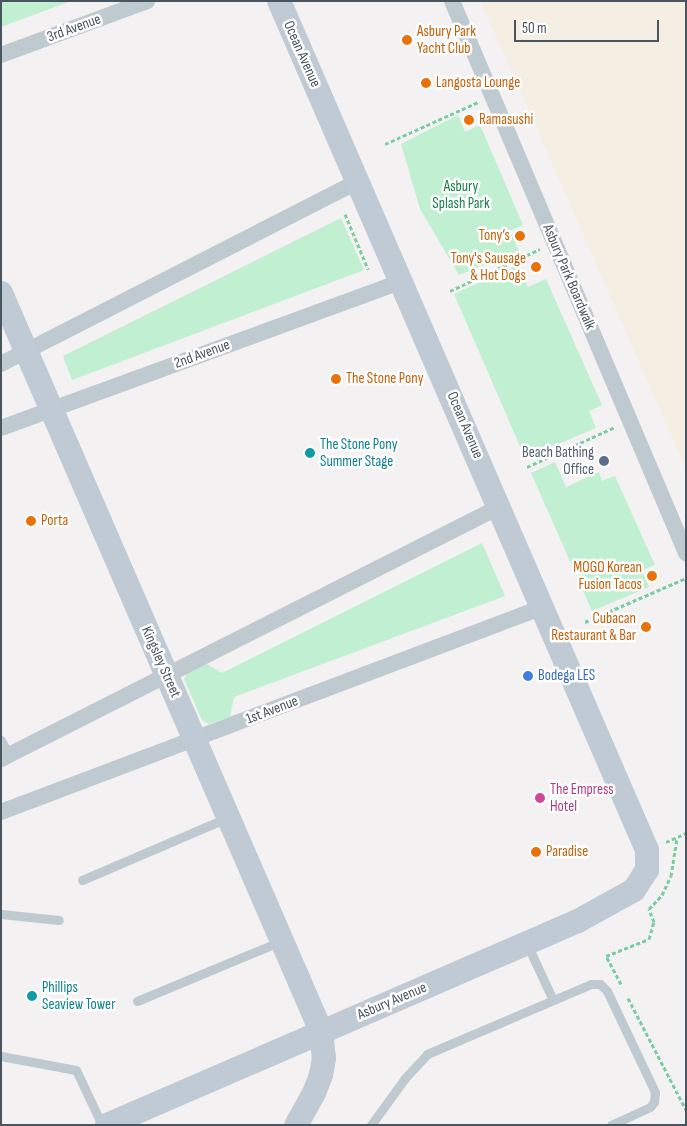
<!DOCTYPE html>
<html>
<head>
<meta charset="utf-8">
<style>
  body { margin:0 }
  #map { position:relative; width:687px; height:1126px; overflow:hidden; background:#f3f1f1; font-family:"Sofia Sans Condensed",sans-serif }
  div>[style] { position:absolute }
  .green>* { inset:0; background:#c1efd2 }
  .sand>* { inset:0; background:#f4eee3 }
  .path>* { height:3px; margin-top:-1.5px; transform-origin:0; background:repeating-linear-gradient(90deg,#79cda2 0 4px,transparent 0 6.5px) }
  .lane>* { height:9px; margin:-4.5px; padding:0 4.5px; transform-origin:4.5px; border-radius:4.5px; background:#bfc9d0 }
  .street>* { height:16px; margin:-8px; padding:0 8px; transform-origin:8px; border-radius:8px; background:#bfc9d0 }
  .secondary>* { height:24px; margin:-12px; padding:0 12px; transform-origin:12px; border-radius:12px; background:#bfcad4 }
  .dots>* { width:14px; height:14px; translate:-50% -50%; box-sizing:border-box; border:2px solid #fff; border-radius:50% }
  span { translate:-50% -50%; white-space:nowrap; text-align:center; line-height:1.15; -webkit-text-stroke:5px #fff; paint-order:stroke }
  .street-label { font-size:15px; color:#49555f }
  .food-label { font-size:15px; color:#c56008 }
  .left { translate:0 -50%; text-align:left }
  .right { translate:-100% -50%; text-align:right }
  .park-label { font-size:15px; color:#19814a }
  .culture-label { font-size:15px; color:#0d838f }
  .service-label { font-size:15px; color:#4e5e75 }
  .shop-label { font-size:15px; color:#366cbe }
  .hotel-label { font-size:15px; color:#b23c85 }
  .frame { position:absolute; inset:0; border:2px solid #49555f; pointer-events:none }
  .scale { position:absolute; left:514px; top:20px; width:145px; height:22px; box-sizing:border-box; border:2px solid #49555f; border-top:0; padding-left:6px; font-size:15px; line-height:18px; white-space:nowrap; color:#49555f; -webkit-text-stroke:4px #fff; paint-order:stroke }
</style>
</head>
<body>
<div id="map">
  <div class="green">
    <div style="clip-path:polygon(1px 1px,71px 1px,1px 27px)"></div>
    <div style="clip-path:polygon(458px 115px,465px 132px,480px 125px,523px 225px,510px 231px,519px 251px,459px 275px,420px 209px,401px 144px)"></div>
    <div style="clip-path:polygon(341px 218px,364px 270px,72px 380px,63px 356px)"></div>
    <div style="clip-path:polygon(518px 265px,528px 287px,546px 279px,602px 405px,589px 411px,596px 428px,525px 458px,454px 294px)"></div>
    <div style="clip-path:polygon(555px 462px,566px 487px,599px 472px,602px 481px,615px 476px,655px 565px,642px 570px,649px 587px,592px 611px,531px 473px)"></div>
    <div style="clip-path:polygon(482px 543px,505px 596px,234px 697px,230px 717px,209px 724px,202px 720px,184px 679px,187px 673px,207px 664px,222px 673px)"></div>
  </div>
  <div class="sand">
    <div style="clip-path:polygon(480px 1px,686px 1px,686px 469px,520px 90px)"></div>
  </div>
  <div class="path">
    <div style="left:385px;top:144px;width:102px;rotate:-24.3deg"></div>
    <div style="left:345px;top:214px;width:60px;rotate:67.3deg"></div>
    <div style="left:450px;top:291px;width:99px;rotate:-25deg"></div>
    <div style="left:527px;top:467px;width:97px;rotate:-24.4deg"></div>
    <div style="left:585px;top:622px;width:110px;rotate:-23.5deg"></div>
    <div style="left:666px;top:842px;width:22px;rotate:-24deg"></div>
    <div style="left:621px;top:984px;width:32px;rotate:-118deg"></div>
    <div style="left:606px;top:956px;width:46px;rotate:-21.6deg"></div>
    <div style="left:649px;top:939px;width:18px;rotate:-74deg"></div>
    <div style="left:654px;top:922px;width:14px;rotate:-111deg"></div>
    <div style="left:649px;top:909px;width:19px;rotate:-47deg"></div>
    <div style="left:662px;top:895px;width:21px;rotate:-65deg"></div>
    <div style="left:671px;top:876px;width:39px;rotate:-81deg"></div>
    <div style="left:628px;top:998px;width:126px;rotate:62.6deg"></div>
  </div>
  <div class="lane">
    <div style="left:1px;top:740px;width:17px;rotate:62deg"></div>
    <div style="left:82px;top:880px;width:158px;rotate:-23.2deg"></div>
    <div style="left:1px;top:914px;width:58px;rotate:5.9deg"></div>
    <div style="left:527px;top:944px;width:62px;rotate:65.1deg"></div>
    <div style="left:137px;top:1001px;width:156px;rotate:-22.6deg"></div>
    <div style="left:1px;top:1056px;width:76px;rotate:10.6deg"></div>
    <div style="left:76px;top:1070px;width:61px;rotate:64.7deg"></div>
    <div style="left:371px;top:1125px;width:58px;rotate:-54.1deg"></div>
    <div style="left:405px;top:1078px;width:33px;rotate:-47deg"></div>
    <div style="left:427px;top:1054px;width:178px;rotate:-23.1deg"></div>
    <div style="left:591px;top:984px;width:9px"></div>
    <div style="left:600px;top:984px;width:10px;rotate:45deg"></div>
    <div style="left:607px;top:991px;width:112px;rotate:64.6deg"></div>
    <div style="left:655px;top:1092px;width:10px;rotate:96deg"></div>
    <div style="left:654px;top:1102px;width:6px;rotate:129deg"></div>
    <div style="left:650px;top:1107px;width:43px;rotate:155.2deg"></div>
  </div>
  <div class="street">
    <div style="left:452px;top:1px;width:600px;rotate:67.03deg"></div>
    <div style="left:1px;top:55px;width:156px;rotate:-20.3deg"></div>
    <div style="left:1px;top:364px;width:401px;rotate:-27.1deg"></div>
    <div style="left:1px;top:428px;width:427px;rotate:-20.1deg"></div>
    <div style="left:1px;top:759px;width:558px;rotate:-26.84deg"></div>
    <div style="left:1px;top:812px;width:579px;rotate:-20.72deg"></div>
  </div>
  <div class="secondary">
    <div style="left:1px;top:293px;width:804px;rotate:66.56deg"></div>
    <div style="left:321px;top:1031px;width:27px;rotate:84deg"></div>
    <div style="left:324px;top:1058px;width:17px;rotate:100deg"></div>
    <div style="left:321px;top:1075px;width:19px;rotate:111deg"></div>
    <div style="left:314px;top:1093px;width:37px;rotate:119deg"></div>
    <div style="left:107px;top:1125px;width:513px;rotate:-23.42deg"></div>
    <div style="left:578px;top:921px;width:64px;rotate:-29deg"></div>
    <div style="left:634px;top:890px;width:24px;rotate:-57deg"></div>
    <div style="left:647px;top:870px;width:20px;rotate:-90deg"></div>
    <div style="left:647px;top:850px;width:925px;rotate:-113.43deg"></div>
  </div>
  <div class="dots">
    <div style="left:407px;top:40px;background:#e8710a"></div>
    <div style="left:426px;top:83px;background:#e8710a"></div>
    <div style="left:469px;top:120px;background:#e8710a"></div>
    <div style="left:520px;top:236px;background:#e8710a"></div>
    <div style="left:536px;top:267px;background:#e8710a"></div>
    <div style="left:336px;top:379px;background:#e8710a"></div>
    <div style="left:310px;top:453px;background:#0f9aa8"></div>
    <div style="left:604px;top:461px;background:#5c6f8a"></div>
    <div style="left:31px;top:521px;background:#e8710a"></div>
    <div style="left:652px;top:576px;background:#e8710a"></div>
    <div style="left:646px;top:627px;background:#e8710a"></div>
    <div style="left:528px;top:676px;background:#3f7fe0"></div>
    <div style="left:540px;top:798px;background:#d1479c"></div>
    <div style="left:536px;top:852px;background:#e8710a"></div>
    <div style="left:32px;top:996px;background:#0f9aa8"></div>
  </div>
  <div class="street-label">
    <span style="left:74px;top:28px;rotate:-20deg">3rd Avenue</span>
    <span style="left:302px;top:54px;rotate:66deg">Ocean Avenue</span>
    <span style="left:569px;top:277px;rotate:67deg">Asbury Park Boardwalk</span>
    <span style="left:202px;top:354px;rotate:-20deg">2nd Avenue</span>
    <span style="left:465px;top:425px;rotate:67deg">Ocean Avenue</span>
    <span style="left:161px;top:662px;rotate:66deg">Kingsley Street</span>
    <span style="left:272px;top:710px;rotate:-21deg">1st Avenue</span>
    <span style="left:392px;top:1001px;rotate:-23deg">Asbury Avenue</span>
  </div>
  <div class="food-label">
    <span class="left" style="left:417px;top:40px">Asbury Park<br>Yacht Club</span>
    <span class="left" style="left:436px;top:83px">Langosta Lounge</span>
    <span class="left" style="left:479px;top:120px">Ramasushi</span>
    <span class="right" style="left:510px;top:236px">Tony’s</span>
    <span class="right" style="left:526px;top:267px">Tony's Sausage<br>&amp; Hot Dogs</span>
    <span class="left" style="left:346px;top:379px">The Stone Pony</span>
    <span class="left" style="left:41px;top:521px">Porta</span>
    <span class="right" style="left:642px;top:576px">MOGO Korean<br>Fusion Tacos</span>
    <span class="right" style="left:636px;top:627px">Cubacan<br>Restaurant &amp; Bar</span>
    <span class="left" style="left:546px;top:852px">Paradise</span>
  </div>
  <div class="park-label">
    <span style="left:461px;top:195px">Asbury<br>Splash Park</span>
  </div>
  <div class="culture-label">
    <span class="left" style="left:320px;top:453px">The Stone Pony<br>Summer Stage</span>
    <span class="left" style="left:42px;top:996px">Phillips<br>Seaview Tower</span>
  </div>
  <div class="service-label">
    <span class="right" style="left:594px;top:461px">Beach Bathing<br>Office</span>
  </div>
  <div class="shop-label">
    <span class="left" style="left:538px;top:676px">Bodega LES</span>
  </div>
  <div class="hotel-label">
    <span class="left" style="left:550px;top:798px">The Empress<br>Hotel</span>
  </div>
  <div class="frame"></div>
  <div class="scale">50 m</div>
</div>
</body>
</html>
